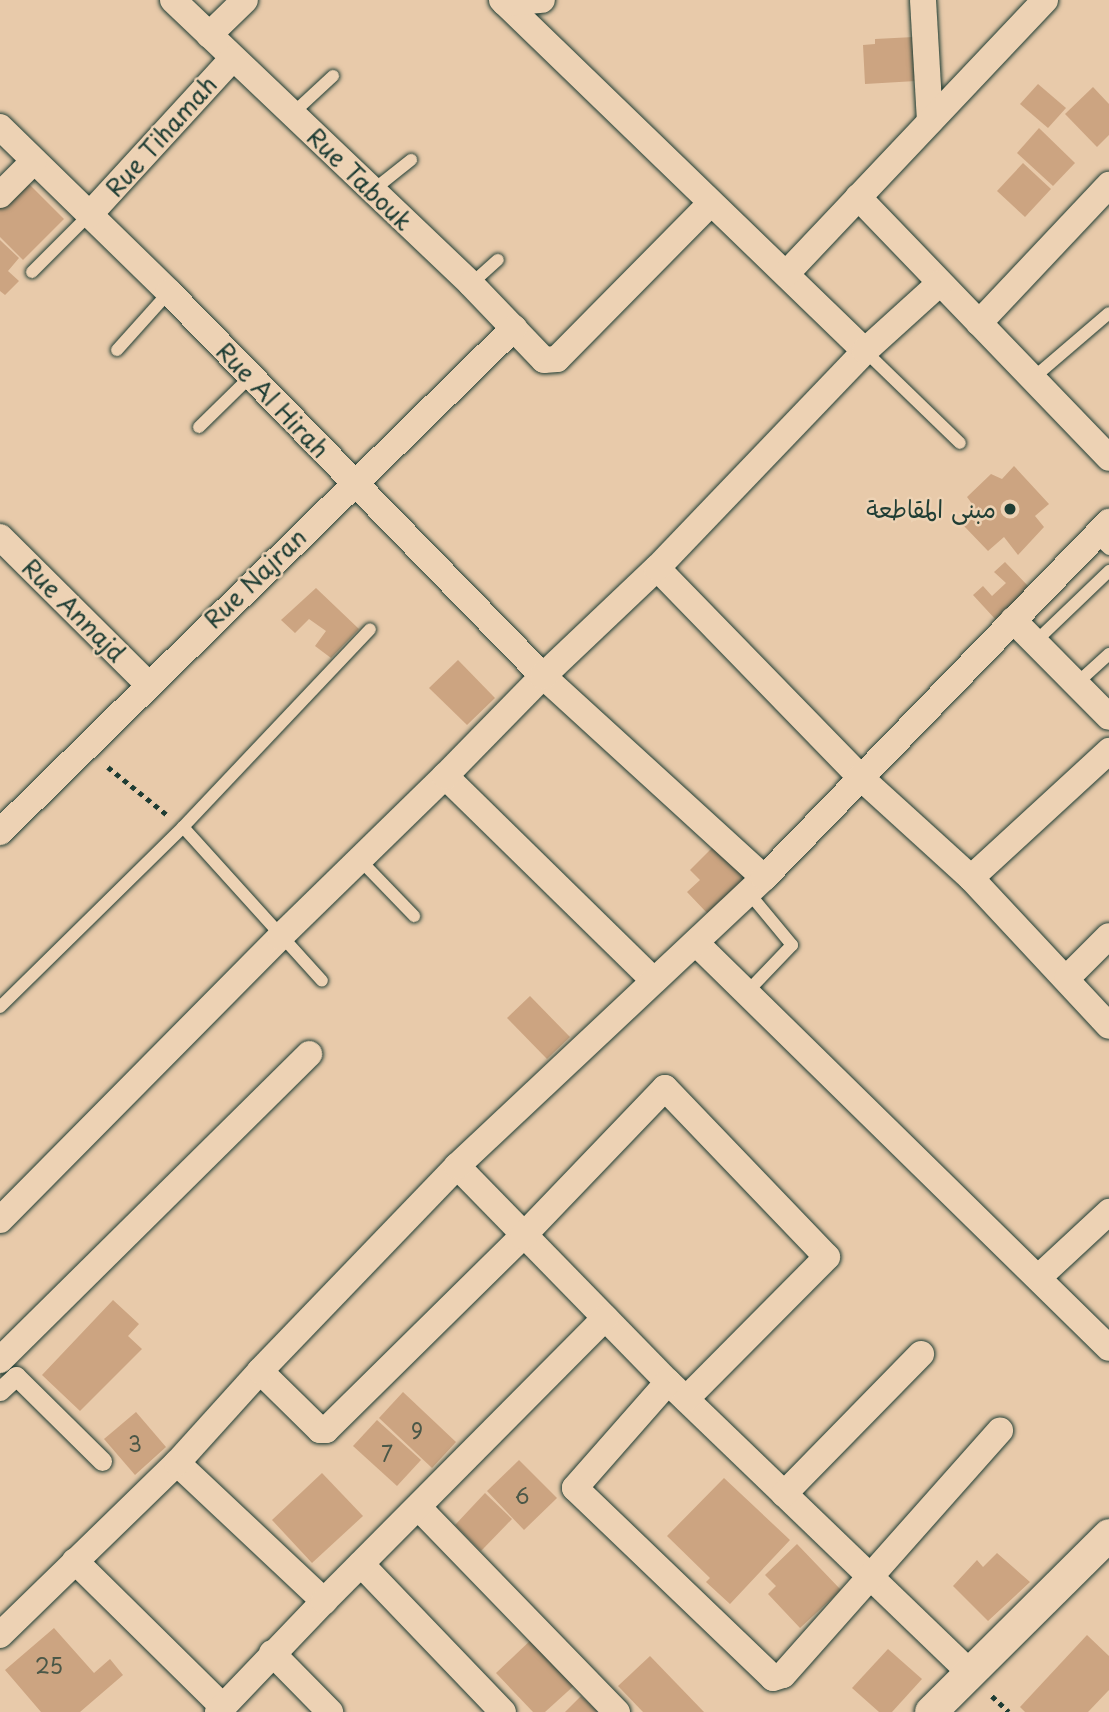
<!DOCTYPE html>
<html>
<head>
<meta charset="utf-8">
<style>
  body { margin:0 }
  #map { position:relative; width:1109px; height:1712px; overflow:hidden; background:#e8caaa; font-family:"Playpen Sans","Playpen Sans Arabic",sans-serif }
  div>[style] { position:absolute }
  .building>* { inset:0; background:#cca481 }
  .path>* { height:4.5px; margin-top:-2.25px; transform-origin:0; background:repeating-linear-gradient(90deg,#1f3d34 0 5px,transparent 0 10px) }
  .roads { filter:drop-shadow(0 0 2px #1f3d34) drop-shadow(0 0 2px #1f3d34) }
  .service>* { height:12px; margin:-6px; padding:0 6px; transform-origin:6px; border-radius:6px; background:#edd2b4 }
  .pedestrian>* { height:19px; margin:-9.5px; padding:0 9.5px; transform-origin:9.5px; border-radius:9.5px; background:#edd2b4 }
  .minor>* { height:26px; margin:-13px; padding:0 13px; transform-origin:13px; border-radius:13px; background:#edd2b4 }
  .tertiary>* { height:32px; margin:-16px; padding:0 16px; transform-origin:16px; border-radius:16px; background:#edd2b4 }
  .dots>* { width:19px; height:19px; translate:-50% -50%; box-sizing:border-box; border:4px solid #edd2b4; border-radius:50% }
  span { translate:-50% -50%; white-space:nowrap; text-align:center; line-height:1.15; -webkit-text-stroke:5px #edd2b4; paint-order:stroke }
  .number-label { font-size:21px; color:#4a5747 }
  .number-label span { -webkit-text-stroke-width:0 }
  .street-label { font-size:24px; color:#1f3d34 }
  .poi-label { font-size:24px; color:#1f3d34 }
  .right { translate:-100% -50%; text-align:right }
</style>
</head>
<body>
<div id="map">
  <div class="building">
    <div style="clip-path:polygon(914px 37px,916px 81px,865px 84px,863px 45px,875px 44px,875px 39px)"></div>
    <div style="clip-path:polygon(1038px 84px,1066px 108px,1048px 128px,1020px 104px)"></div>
    <div style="clip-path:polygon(1093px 87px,1109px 104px,1109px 135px,1097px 147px,1065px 114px)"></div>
    <div style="clip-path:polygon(1039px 128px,1075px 163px,1053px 186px,1017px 153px)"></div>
    <div style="clip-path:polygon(1023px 163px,1051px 189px,1025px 217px,997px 191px)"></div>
    <div style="clip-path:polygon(25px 180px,64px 219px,23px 260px,0 237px,0 205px)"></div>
    <div style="clip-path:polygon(0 240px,19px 258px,8px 271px,19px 281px,5px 295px,0 291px)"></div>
    <div style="clip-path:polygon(1014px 466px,1049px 504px,1035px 516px,1044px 527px,1018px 555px,1004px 537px,988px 551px,964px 526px,979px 513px,967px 497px,991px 474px,1002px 479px)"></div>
    <div style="clip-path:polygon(1005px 562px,1030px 588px,996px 620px,973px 595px,983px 586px,992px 596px,1006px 583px,994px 572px)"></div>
    <div style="clip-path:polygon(316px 588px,359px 629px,331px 658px,315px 646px,326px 631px,309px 619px,295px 633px,281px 620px)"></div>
    <div style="clip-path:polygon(458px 660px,495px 698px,467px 725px,429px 688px)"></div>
    <div style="clip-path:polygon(714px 846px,745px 878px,708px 914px,687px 892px,700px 880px,690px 870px)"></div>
    <div style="clip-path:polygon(530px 996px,570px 1037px,547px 1059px,507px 1018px)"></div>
    <div style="clip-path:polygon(113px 1300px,139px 1324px,128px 1336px,142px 1349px,80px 1411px,42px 1375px)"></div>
    <div style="clip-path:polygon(403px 1392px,456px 1442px,432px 1468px,379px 1418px)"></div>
    <div style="clip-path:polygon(136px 1412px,166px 1447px,135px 1475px,104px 1439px)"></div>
    <div style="clip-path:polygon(377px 1420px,421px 1460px,397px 1486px,353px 1446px)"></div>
    <div style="clip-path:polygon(519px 1460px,557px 1498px,524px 1530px,487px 1491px)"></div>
    <div style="clip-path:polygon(322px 1473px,363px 1516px,312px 1563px,272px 1520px)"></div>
    <div style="clip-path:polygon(724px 1478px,790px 1540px,730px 1604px,706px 1582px,710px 1578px,667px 1536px)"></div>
    <div style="clip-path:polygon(485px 1493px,512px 1519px,481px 1551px,455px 1525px)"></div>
    <div style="clip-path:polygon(797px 1544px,841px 1590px,800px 1628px,768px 1594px,776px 1586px,765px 1575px)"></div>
    <div style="clip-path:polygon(997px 1553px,1030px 1582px,988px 1621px,953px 1586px,977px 1560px,983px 1567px)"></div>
    <div style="clip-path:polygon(54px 1628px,94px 1673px,110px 1659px,123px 1675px,80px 1712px,41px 1712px,5px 1670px)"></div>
    <div style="clip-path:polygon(1087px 1635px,1109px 1656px,1109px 1690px,1088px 1712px,1025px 1712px,1020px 1707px)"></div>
    <div style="clip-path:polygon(534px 1637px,577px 1683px,545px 1712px,533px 1712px,496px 1673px)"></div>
    <div style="clip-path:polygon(888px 1649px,922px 1679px,892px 1712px,879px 1712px,852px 1688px)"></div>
    <div style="clip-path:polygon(650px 1656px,704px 1712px,643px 1712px,618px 1686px)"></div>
    <div style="clip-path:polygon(581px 1696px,598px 1712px,565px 1712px)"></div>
  </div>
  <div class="path">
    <div style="left:108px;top:767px;width:75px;rotate:39deg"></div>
    <div style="left:992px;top:1696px;width:23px;rotate:43deg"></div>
  </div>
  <div class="roads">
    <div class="service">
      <div style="left:292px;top:114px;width:56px;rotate:-42.8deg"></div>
      <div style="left:372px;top:191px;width:50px;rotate:-38.5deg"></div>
      <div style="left:32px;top:272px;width:82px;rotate:-45deg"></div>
      <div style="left:471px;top:284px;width:36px;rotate:-42deg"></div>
      <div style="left:117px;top:350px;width:78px;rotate:-48.1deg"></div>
      <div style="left:865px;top:351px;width:132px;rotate:44.1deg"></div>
      <div style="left:1032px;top:379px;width:101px;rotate:-40.6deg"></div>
      <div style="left:199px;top:427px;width:73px;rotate:-44.4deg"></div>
      <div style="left:1095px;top:536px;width:19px;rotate:43deg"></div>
      <div style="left:1035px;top:642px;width:103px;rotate:-43.8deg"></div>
      <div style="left:1076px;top:684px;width:45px;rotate:-42.3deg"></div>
      <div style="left:183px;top:827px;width:207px;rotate:47.9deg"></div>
      <div style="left:360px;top:860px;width:78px;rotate:46deg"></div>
      <div style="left:748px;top:892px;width:69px;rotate:50.3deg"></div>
      <div style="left:792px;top:945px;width:64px;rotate:133.7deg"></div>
      <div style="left:0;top:1007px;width:257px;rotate:-44.5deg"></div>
      <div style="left:183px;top:827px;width:272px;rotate:-46.6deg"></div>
    </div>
    <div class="pedestrian">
      <div style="left:0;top:1391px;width:22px;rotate:-43deg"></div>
      <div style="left:16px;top:1376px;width:121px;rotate:44.7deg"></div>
    </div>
    <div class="minor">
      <div style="left:173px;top:0;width:412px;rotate:43.6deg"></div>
      <div style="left:471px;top:284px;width:105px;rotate:46.2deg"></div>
      <div style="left:544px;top:360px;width:13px;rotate:-4deg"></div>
      <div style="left:557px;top:359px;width:218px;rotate:-45.4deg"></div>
      <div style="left:502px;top:0;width:505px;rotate:44.04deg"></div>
      <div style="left:923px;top:0;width:121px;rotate:86.7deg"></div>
      <div style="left:505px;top:3px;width:37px;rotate:-5deg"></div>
      <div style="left:209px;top:35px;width:50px;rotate:-44.2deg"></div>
      <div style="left:0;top:127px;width:236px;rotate:44.3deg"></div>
      <div style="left:169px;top:292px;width:536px;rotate:45.76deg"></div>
      <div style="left:543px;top:676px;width:299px;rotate:42.4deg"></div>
      <div style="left:0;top:195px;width:48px;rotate:-45deg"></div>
      <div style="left:858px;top:197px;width:362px;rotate:46.1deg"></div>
      <div style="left:90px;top:214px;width:210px;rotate:-47.5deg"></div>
      <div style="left:786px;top:274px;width:377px;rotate:-46.6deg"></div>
      <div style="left:979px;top:323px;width:190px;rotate:-46.7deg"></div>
      <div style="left:0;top:537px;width:209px;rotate:44.8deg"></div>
      <div style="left:657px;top:568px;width:291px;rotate:45.8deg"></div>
      <div style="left:860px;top:777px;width:150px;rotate:42.3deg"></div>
      <div style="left:971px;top:878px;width:202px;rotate:47deg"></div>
      <div style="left:1013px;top:620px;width:136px;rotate:45.3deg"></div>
      <div style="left:445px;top:776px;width:291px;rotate:44.4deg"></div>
      <div style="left:0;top:832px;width:720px;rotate:-44.44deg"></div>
      <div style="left:971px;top:878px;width:188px;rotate:-42.6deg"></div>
      <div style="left:696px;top:943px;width:578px;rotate:44.44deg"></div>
      <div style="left:1067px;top:978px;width:59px;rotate:-45deg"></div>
      <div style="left:457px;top:1166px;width:302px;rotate:45.7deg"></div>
      <div style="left:668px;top:1382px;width:419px;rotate:43.9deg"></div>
      <div style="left:0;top:1220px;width:398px;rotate:-45.3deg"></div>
      <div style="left:280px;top:937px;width:231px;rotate:-44.3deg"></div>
      <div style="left:445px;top:776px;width:140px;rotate:-45.6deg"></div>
      <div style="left:543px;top:676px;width:157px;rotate:-43.5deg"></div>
      <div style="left:657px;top:568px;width:301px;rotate:-46.2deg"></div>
      <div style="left:865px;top:351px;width:101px;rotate:-42.2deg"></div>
      <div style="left:1039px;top:1277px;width:96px;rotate:-42.9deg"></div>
      <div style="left:0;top:1360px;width:435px;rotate:-44.7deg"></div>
      <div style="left:260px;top:1371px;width:84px;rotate:44.5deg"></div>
      <div style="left:320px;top:1430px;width:6px"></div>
      <div style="left:326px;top:1430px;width:276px;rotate:-44.6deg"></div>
      <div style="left:523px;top:1236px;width:205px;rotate:-46.2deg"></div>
      <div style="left:665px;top:1088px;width:234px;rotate:46.2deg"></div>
      <div style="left:827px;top:1257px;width:200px;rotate:134.8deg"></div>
      <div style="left:668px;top:1382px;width:141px;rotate:131.3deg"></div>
      <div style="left:575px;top:1488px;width:274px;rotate:43.8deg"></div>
      <div style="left:773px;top:1678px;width:10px;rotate:-17deg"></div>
      <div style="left:783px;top:1675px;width:327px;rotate:-48.4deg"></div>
      <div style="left:177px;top:1463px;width:202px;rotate:43.2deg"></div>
      <div style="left:784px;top:1494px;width:196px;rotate:-45.6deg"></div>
      <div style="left:418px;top:1507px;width:286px;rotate:45.9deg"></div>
      <div style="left:75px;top:1561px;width:208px;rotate:44.6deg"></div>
      <div style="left:361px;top:1564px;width:205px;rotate:46.2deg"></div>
      <div style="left:0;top:1635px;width:247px;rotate:-44.2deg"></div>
      <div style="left:177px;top:1463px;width:124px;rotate:-47.9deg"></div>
      <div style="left:260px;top:1371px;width:284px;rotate:-46.1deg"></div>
      <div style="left:457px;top:1166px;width:421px;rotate:-43.2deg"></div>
      <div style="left:764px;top:878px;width:496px;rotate:-45.9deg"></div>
      <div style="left:272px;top:1653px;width:83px;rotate:45.5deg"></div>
      <div style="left:218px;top:1712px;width:153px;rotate:-46.3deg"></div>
      <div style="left:324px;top:1601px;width:399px;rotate:-45.2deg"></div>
    </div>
    <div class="tertiary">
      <div style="left:931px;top:1712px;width:251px;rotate:-44.8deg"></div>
    </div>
  </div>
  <div class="dots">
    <div style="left:1010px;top:509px;background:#1f3d34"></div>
  </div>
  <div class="number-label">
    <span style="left:417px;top:1430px">9</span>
    <span style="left:135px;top:1443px">3</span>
    <span style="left:387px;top:1453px">7</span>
    <span style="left:522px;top:1495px">6</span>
    <span style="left:49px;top:1665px">25</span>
  </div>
  <div class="street-label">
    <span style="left:161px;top:136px;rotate:-48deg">Rue Tihamah</span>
    <span style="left:360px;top:179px;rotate:44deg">Rue Tabouk</span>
    <span style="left:273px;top:400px;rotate:46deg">Rue Al Hirah</span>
    <span style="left:255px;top:578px;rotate:-44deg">Rue Najran</span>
    <span style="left:74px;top:610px;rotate:45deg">Rue Annajd</span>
  </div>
  <div class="poi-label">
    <span class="right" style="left:996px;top:509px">مبنى المقاطعة</span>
  </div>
</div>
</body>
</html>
